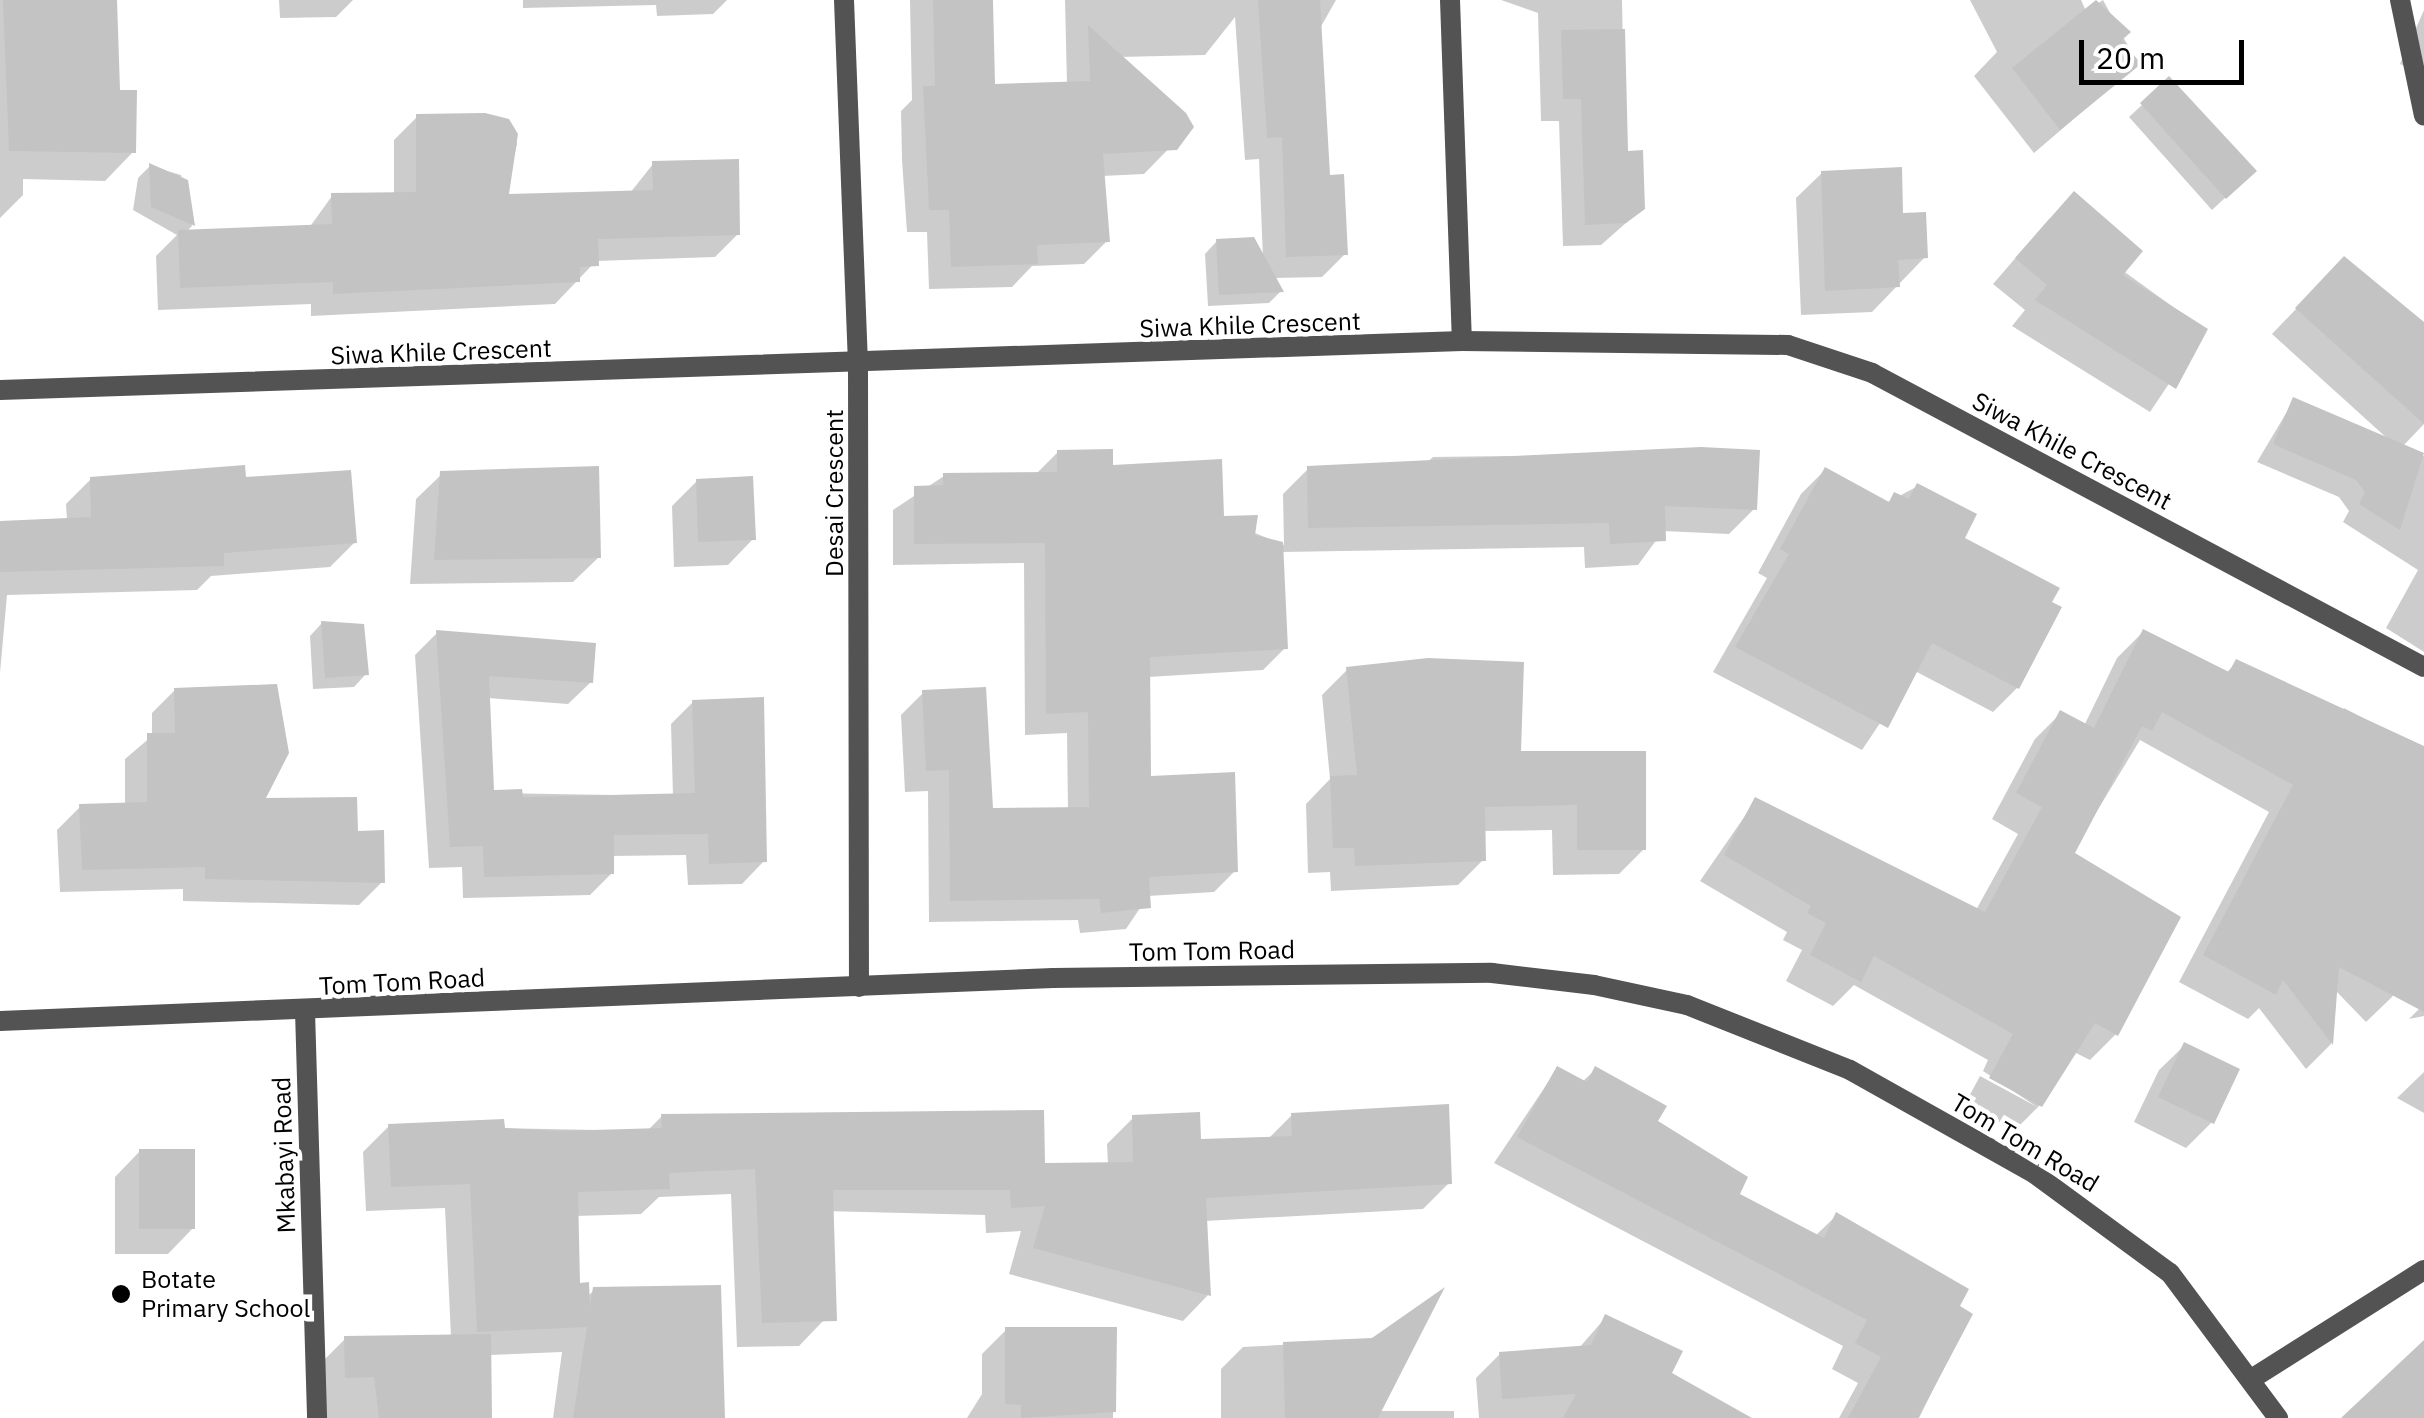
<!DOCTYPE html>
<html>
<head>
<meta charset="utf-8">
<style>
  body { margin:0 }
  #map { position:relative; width:2424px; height:1418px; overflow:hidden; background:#fff; font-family:"IBM Plex Sans",sans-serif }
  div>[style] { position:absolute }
  .shadow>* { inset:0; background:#0003 }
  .building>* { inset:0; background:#c3c3c3 }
  .minor>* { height:20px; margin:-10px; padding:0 10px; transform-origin:10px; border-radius:10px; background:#535353 }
  .dots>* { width:28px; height:28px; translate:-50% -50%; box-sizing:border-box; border:5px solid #fff; border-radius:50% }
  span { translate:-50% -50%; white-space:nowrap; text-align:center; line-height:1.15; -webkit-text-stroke:9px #fff; paint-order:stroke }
  .street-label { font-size:25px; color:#000 }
  .poi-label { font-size:25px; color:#000 }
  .left { translate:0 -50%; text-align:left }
  .scale { position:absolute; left:2079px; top:40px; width:165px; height:45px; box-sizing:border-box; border:5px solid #000; border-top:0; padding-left:12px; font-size:30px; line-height:35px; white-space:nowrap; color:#000; -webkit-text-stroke:8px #fff; paint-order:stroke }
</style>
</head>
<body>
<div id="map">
  <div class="shadow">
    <div style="clip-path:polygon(0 0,114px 0,117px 92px,133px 152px,105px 181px,23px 179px,23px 195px,0 218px)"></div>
    <div style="clip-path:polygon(279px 0,353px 0,336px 17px,280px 18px)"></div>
    <div style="clip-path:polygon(523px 0,727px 0,713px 14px,657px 16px,656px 5px,523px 8px)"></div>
    <div style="clip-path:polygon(910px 0,991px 0,993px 87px,1067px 85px,1065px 0,1336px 0,1319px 30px,1328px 178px,1345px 254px,1322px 277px,1274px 278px,1281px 291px,1269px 303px,1208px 306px,1205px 254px,1217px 241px,1263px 259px,1259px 159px,1245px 160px,1235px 17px,1205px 55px,1119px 57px,1190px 127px,1144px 174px,1102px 176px,1107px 241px,1084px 264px,1032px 266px,1012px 287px,929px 289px,927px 232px,907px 232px,902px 160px,901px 111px,912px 100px)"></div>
    <div style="clip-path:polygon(1501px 0,1622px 0,1625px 153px,1643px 208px,1601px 245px,1563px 246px,1559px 121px,1541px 121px,1538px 13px)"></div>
    <div style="clip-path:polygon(1970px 0,2081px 0,2086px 11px,2103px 0,2138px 64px,2034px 153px,1974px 76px,1997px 52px)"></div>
    <div style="clip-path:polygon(2424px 10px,2424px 75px,2400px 64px)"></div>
    <div style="clip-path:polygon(2169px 80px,2241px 183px,2212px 210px,2129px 117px)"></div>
    <div style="clip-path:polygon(417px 117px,507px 122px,517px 144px,505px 196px,630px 193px,653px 164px,738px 234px,715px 257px,596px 261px,555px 304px,311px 316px,311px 304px,158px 310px,156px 256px,177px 235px,133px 210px,138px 178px,150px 166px,181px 175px,192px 226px,186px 232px,309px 228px,332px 196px,394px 195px,394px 140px)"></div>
    <div style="clip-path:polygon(1822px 173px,1900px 216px,1925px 257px,1872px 312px,1801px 315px,1796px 198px)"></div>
    <div style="clip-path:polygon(2050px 218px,2205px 330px,2150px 412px,2012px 326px,2025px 310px,1993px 284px)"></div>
    <div style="clip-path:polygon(2319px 285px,2424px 326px,2424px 424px,2402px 447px,2424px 456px,2424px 652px,2386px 628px,2418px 570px,2343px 522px,2349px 511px,2339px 497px,2257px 462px,2294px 400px,2389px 440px,2272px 334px)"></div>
    <div style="clip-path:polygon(1058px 452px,1284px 545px,1283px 494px,1308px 469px,1423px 466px,1433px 457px,1757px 453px,1754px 509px,1729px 534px,1663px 531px,1638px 565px,1585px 568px,1584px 547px,1281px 552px,1285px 648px,1263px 670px,1148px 677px,1149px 779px,1236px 870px,1214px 892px,1148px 896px,1126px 929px,1080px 933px,1078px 920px,929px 922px,928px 791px,905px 792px,901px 715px,923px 693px,991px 811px,1068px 810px,1067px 733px,1025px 735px,1024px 563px,893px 565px,893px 510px,944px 476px,1035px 475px)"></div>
    <div style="clip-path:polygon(1825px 470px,1886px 503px,1918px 486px,1962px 539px,2059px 608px,2017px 688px,1993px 712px,1915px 671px,1862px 750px,1713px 672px,1767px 578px,1758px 573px,1801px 494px)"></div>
    <div style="clip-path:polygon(442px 474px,599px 557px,573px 582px,410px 584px,416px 499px)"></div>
    <div style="clip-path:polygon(91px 479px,244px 480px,355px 542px,330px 567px,211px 576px,197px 590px,7px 595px,0 673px,0 523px,67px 520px,66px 504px)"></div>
    <div style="clip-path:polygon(697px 481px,753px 539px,728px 565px,674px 567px,672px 506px)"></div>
    <div style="clip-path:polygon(322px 623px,366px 674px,354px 687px,313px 689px,310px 636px)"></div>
    <div style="clip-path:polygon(2143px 632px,2226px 673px,2237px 662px,2336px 716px,2344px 708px,2392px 733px,2424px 794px,2424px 936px,2392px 997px,2366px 1022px,2335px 990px,2331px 1044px,2306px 1069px,2259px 1008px,2248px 1019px,2179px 982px,2269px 812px,2140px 740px,2071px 854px,2116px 1034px,2090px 1060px,2074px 1052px,2040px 1105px,2014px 1131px,1965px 1104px,1980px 1076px,2037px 1107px,1983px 1071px,1988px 1060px,1854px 985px,1833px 1006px,1786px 981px,1802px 950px,1783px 940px,1787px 932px,1700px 881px,1756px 800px,1976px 910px,2018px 834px,1992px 819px,2035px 739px,2061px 713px,2084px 726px,2117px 658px)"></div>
    <div style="clip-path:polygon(437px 633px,591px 682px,568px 704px,488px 698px,491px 793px,673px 796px,671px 724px,693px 702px,764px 861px,742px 884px,688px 885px,686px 855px,612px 856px,612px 873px,590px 895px,463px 898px,462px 867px,429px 868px,415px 655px)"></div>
    <div style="clip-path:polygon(1347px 670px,1518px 754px,1644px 849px,1619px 874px,1553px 875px,1552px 830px,1483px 831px,1483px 860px,1458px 885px,1331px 891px,1330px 872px,1308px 873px,1306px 804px,1330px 779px,1322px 695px)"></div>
    <div style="clip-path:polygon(175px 690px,262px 800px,356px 833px,382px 882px,359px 905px,183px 901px,183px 889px,60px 892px,57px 830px,80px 807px,125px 805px,125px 759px,152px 736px,152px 713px)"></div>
    <div style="clip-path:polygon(2424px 1004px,2424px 1016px,2409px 1019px)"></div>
    <div style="clip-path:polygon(2185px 1045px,2212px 1122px,2186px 1148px,2134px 1122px,2159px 1070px)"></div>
    <div style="clip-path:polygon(1557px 1069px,1582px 1082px,1596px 1069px,1736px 1195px,1815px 1236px,1837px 1215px,1970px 1315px,1919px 1418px,1839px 1418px,1858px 1383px,1832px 1369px,1843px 1346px,1494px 1163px)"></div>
    <div style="clip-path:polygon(2424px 1072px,2424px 1113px,2397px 1098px)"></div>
    <div style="clip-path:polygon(1292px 1115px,1449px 1183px,1423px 1209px,1205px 1221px,1208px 1295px,1183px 1321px,1009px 1274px,1021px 1231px,986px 1233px,985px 1215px,823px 1211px,824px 1320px,799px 1346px,737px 1347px,731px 1194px,659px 1197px,641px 1214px,576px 1216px,577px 1285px,587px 1297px,594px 1290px,722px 1418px,553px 1418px,562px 1352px,489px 1355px,490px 1418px,320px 1418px,319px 1365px,345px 1339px,451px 1337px,445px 1208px,366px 1211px,363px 1152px,389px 1126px,647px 1131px,662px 1116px,1043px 1166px,1108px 1165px,1107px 1144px,1133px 1118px,1199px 1142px,1267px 1140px)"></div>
    <div style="clip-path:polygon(140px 1151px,193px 1228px,168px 1254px,115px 1254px,115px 1177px)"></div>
    <div style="clip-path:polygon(1606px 1317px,1642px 1418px,1479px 1418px,1476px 1378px,1500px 1354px,1579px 1348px)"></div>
    <div style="clip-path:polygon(1006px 1330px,1115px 1330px,1113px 1418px,967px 1418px,982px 1394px,982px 1354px)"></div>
    <div style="clip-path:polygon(1373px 1340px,1378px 1411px,1454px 1411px,1454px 1418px,1221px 1418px,1221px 1369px,1243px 1347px)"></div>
  </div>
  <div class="building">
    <div style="clip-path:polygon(3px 0,117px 0,120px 90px,137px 90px,136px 153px,9px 151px)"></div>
    <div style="clip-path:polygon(933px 0,993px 0,995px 84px,1090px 81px,1088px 25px,1186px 113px,1194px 127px,1177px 150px,1103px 154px,1110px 242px,1037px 245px,1038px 264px,951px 267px,949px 210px,929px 210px,923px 86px,935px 86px)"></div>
    <div style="clip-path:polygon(1258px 0,1320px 0,1330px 175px,1344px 174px,1348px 255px,1286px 257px,1282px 137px,1267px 138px)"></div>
    <div style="clip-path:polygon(2096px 0,2131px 32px,2122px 40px,2141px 64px,2060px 130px,2012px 68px)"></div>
    <div style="clip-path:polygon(1625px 29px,1628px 151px,1643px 150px,1645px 209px,1626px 223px,1585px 225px,1581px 99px,1563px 99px,1561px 30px)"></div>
    <div style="clip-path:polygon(2169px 76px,2257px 171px,2226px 199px,2140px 103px)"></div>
    <div style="clip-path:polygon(485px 113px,509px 119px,518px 134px,509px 194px,653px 190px,652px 161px,739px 159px,740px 235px,598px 239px,599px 266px,580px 267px,580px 282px,333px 294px,333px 282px,180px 288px,178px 230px,332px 224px,331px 193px,416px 192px,416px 114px)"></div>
    <div style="clip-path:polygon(149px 163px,188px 180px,195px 226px,151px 207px)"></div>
    <div style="clip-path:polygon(1902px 167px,1903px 213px,1926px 212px,1928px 258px,1898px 260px,1900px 287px,1825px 291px,1821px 171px)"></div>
    <div style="clip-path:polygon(2074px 191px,2143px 251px,2123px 275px,2208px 329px,2176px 389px,2035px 300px,2047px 285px,2015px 258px)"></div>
    <div style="clip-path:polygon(1254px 237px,1284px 292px,1219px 295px,1216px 239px)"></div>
    <div style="clip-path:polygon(2344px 256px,2424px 322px,2424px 424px,2295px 308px)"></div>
    <div style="clip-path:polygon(2293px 397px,2424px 453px,2400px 530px,2359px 504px,2365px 492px,2356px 480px,2273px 444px)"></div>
    <div style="clip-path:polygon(1701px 447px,1760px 450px,1757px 510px,1665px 506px,1666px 541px,1610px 544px,1609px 523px,1308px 528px,1307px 466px)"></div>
    <div style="clip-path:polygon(1113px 449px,1113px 465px,1222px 459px,1224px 516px,1258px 515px,1255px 535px,1283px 542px,1288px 649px,1150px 657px,1151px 776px,1235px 772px,1238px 872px,1149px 877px,1151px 908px,1101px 913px,1099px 899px,950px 901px,949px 770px,926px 771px,922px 690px,986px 687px,993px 808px,1089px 807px,1088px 712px,1046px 714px,1045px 543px,914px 544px,914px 486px,943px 485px,943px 473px,1057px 472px,1057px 450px)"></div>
    <div style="clip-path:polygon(245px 465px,246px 477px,351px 470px,357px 543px,224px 553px,224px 566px,0 572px,0 521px,91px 517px,90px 477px)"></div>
    <div style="clip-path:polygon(599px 466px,601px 558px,434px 560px,440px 471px)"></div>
    <div style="clip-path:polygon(1825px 467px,1889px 502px,1894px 492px,1909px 499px,1917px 483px,1977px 514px,1965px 538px,2060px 588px,2052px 602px,2062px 607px,2019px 689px,1932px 643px,1888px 728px,1735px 647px,1789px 554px,1780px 549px)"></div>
    <div style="clip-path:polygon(753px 476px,756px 540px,698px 542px,696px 479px)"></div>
    <div style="clip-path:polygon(321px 621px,364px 624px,369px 675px,325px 678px)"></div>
    <div style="clip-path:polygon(2143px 629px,2229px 672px,2236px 659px,2424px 746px,2424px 1012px,2339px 967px,2333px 1045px,2283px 980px,2276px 995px,2203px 955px,2293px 785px,2162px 712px,2152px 731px,2142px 726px,2075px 853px,2181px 917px,2118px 1036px,2095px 1023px,2042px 1107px,1989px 1078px,2013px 1034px,1874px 956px,1861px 982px,1810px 955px,1826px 923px,1807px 913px,1811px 906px,1724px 855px,1755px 797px,1985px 912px,2042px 807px,2016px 793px,2060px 710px,2094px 728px)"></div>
    <div style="clip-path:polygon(436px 630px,596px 643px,593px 683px,489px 676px,494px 790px,522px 789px,523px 797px,695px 793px,692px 700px,764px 697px,767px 862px,709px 864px,708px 834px,614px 835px,614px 874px,484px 877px,483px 846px,450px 847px)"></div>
    <div style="clip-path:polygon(1428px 658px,1524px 662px,1521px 751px,1646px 751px,1646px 850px,1577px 850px,1577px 805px,1485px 807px,1486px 861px,1355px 866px,1354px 848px,1333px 848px,1330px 776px,1357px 775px,1346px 667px)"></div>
    <div style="clip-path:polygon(277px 684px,289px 753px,266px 798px,357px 797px,358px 831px,384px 830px,385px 883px,205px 879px,205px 867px,82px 870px,79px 804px,147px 802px,147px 733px,175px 733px,174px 688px)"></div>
    <div style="clip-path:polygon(2184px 1042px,2240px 1069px,2214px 1124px,2158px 1097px)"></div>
    <div style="clip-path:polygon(1557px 1066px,1587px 1082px,1595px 1066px,1667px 1106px,1658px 1121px,1748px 1177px,1740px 1194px,1824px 1238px,1836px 1212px,1969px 1289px,1960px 1306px,1973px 1314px,1918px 1418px,1848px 1418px,1881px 1357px,1855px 1343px,1867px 1320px,1517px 1137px)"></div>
    <div style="clip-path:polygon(1449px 1104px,1452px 1184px,1206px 1198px,1211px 1296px,1033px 1248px,1045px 1206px,1011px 1208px,1010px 1190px,833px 1190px,837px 1321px,762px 1323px,755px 1169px,669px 1173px,670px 1189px,578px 1192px,580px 1283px,589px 1282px,590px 1307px,593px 1287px,721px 1285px,725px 1418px,573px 1418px,587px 1327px,477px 1332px,470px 1184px,391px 1187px,388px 1124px,504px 1119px,505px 1128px,558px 1131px,662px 1128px,661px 1114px,1044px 1110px,1045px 1163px,1133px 1162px,1132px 1115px,1200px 1112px,1201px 1139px,1292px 1136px,1291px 1113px)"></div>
    <div style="clip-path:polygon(139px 1149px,195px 1149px,195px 1229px,139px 1229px)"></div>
    <div style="clip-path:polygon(1445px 1287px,1378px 1418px,1285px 1418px,1283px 1342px,1372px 1338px)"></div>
    <div style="clip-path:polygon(1605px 1314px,1683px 1351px,1672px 1373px,1752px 1418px,1563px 1418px,1576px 1394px,1502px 1399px,1499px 1352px,1591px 1345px)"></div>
    <div style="clip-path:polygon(1005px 1327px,1117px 1327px,1116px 1412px,1021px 1418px,1021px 1405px,1005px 1404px)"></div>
    <div style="clip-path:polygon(491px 1334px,492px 1418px,379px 1418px,374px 1377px,345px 1378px,344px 1336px)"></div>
    <div style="clip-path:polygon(2424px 1340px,2424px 1418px,2341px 1418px)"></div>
  </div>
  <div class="minor">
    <div style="left:844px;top:0;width:365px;rotate:87.8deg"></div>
    <div style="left:858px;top:365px;width:622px;rotate:89.91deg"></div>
    <div style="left:1450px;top:0;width:341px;rotate:88deg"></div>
    <div style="left:2400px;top:0;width:118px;rotate:78.3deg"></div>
    <div style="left:0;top:390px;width:1463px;rotate:-1.92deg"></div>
    <div style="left:1462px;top:341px;width:326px;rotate:0.7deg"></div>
    <div style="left:1788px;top:345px;width:89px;rotate:18.4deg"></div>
    <div style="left:1872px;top:373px;width:625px;rotate:28.04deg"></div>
    <div style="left:305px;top:1011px;width:407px;rotate:88.3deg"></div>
    <div style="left:0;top:1021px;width:1054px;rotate:-2.34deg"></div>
    <div style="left:1053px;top:978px;width:439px;rotate:-0.7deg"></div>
    <div style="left:1492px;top:973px;width:103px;rotate:6.7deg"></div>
    <div style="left:1594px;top:985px;width:95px;rotate:12.1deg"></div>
    <div style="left:1687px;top:1005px;width:175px;rotate:21.7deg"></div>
    <div style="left:1850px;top:1070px;width:212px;rotate:29.3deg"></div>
    <div style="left:2035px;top:1174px;width:167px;rotate:36.3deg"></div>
    <div style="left:2170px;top:1273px;width:181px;rotate:53.3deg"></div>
    <div style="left:2253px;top:1378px;width:202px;rotate:-32.3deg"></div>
  </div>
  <div class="dots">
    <div style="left:121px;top:1294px;background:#000"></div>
  </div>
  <div class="street-label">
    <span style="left:1250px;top:325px;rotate:-2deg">Siwa Khile Crescent</span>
    <span style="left:441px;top:352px;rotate:-2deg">Siwa Khile Crescent</span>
    <span style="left:2072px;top:451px;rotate:28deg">Siwa Khile Crescent</span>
    <span style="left:834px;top:493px;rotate:-90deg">Desai Crescent</span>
    <span style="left:1212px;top:951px;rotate:-1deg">Tom Tom Road</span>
    <span style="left:402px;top:982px;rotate:-3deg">Tom Tom Road</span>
    <span style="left:2025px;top:1143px;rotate:31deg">Tom Tom Road</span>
    <span style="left:284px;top:1155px;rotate:-92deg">Mkabayi Road</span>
  </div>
  <div class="poi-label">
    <span class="left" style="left:141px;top:1294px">Botate<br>Primary School</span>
  </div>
  <div class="scale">20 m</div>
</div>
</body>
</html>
